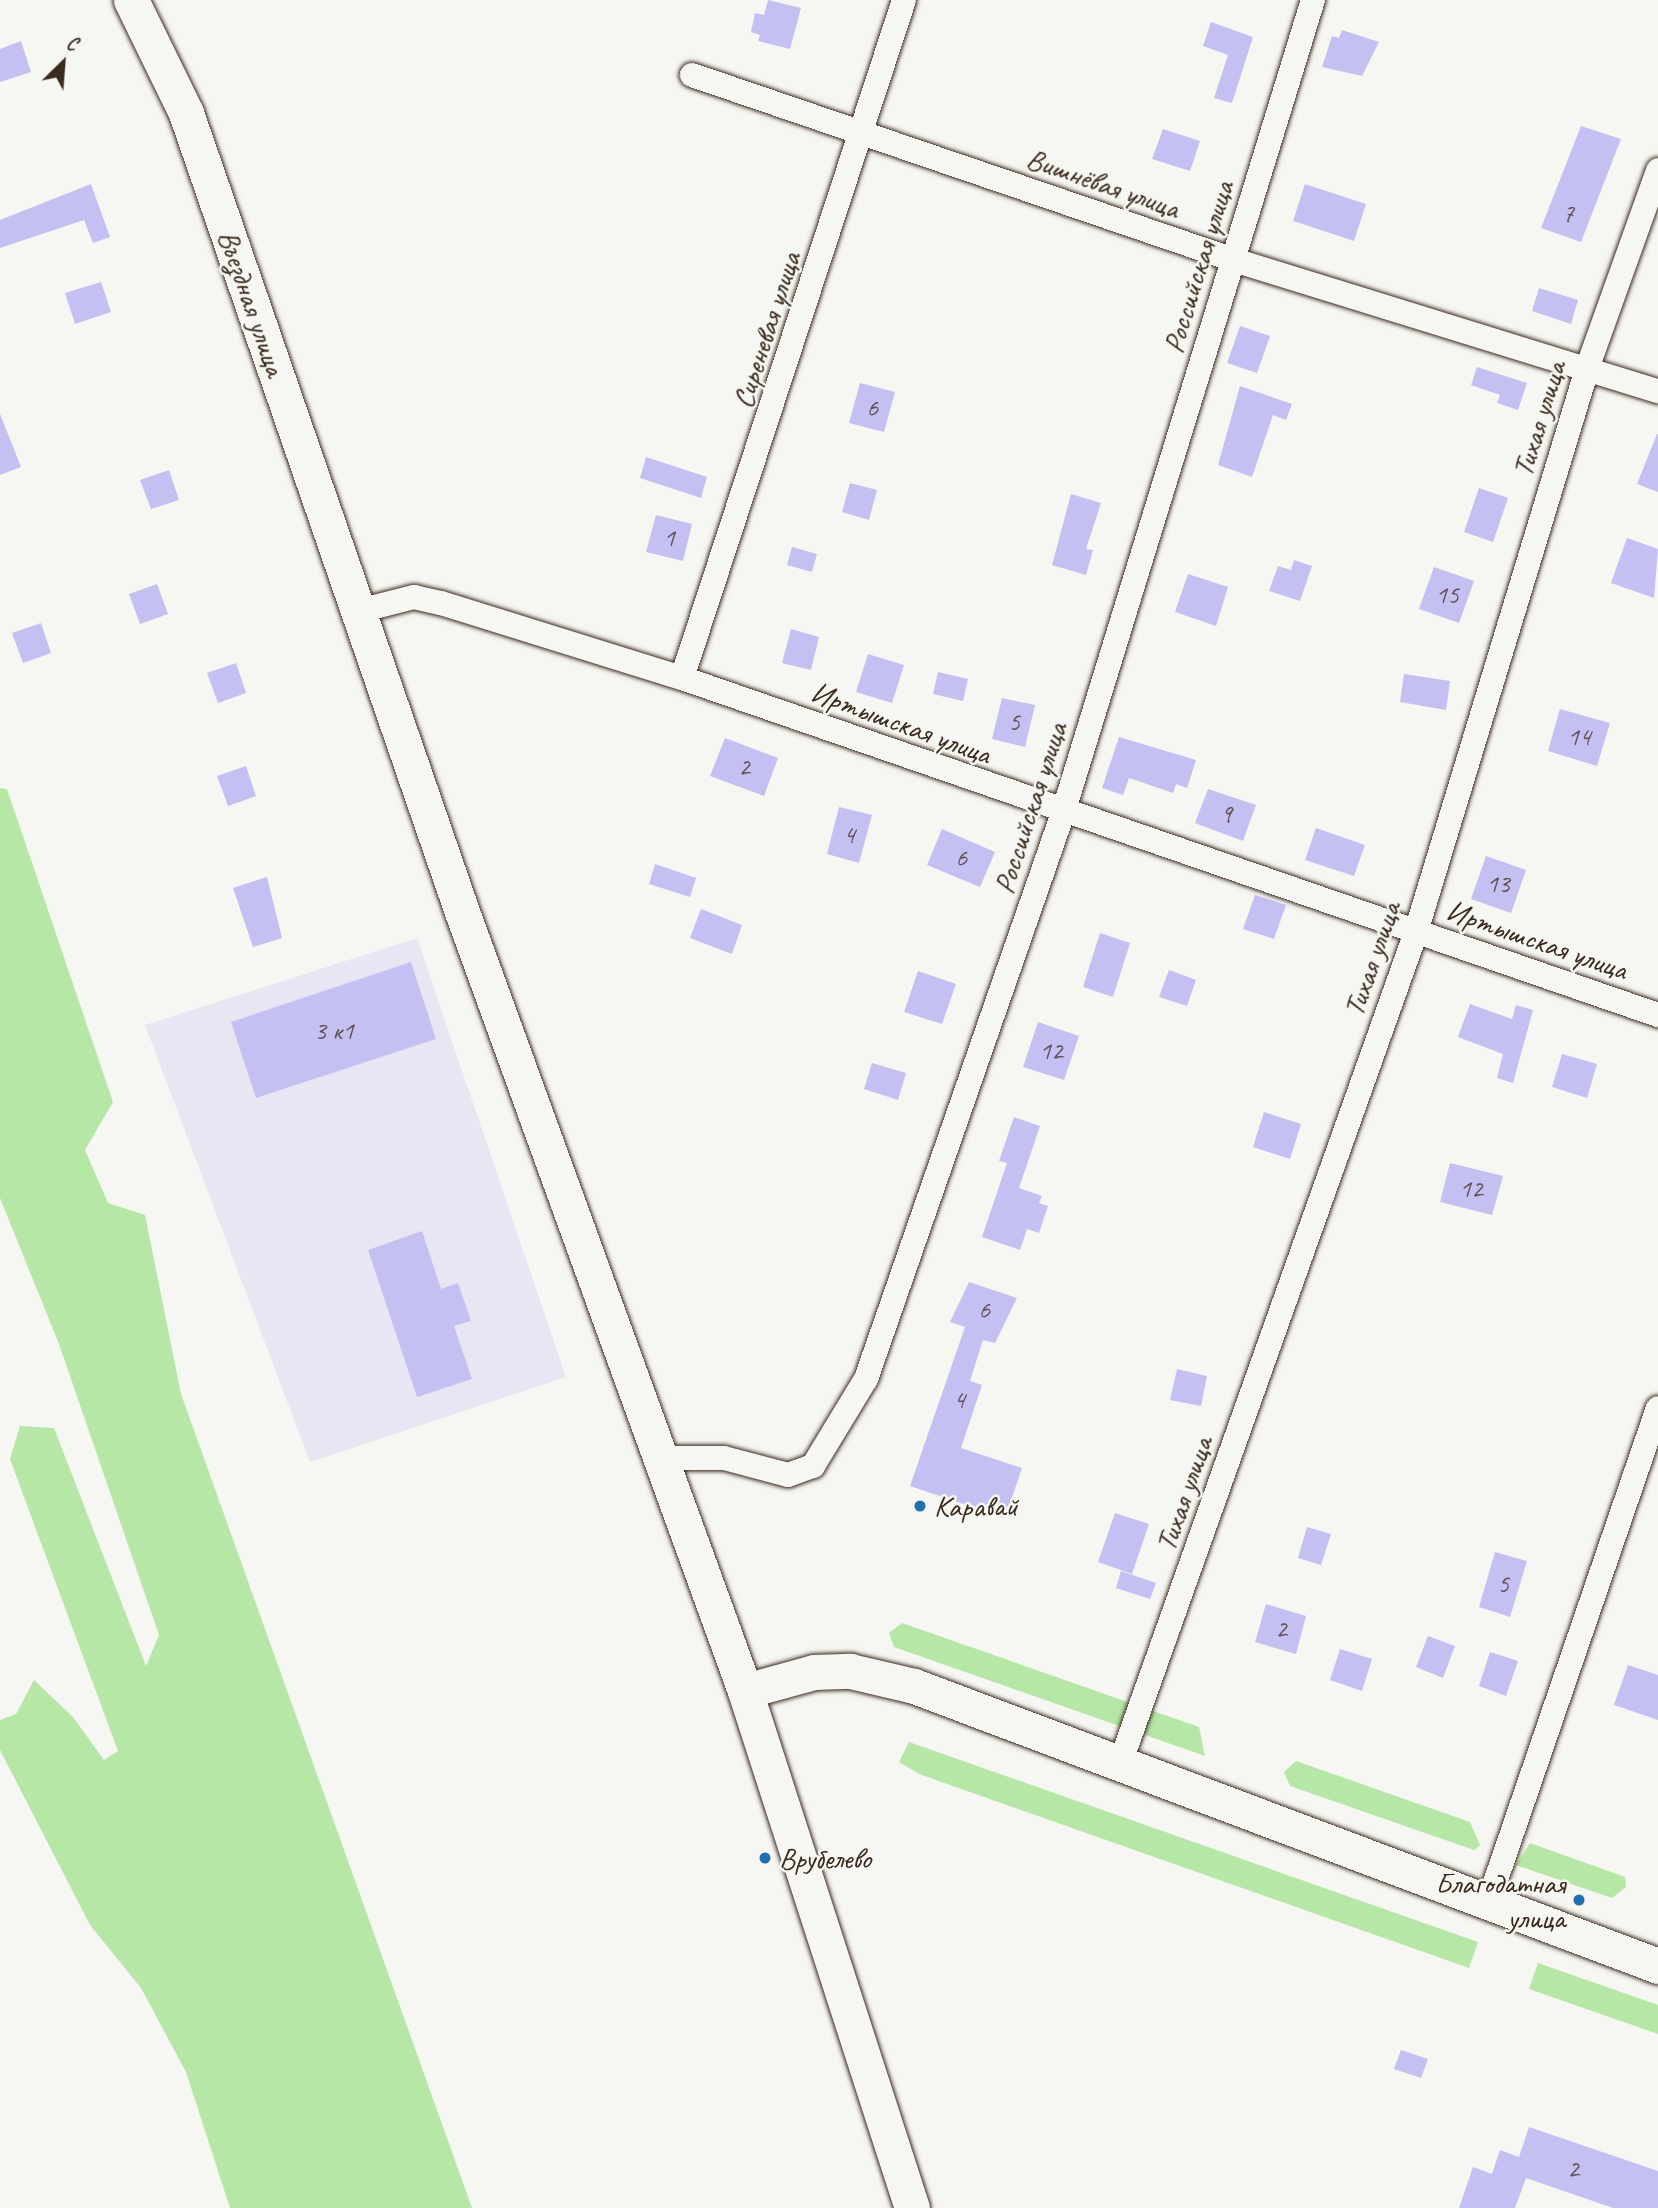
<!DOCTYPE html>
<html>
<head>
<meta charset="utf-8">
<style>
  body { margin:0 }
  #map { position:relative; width:1658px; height:2208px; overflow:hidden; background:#f6f6f2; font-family:Caveat,sans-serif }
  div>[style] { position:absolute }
  .built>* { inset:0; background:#e7e6f2 }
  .green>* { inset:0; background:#b7e7a7 }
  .building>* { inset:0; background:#c5c0f2 }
  .roads { filter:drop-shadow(0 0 2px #3b2a1e) drop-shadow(0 0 2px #3b2a1e) }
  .street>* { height:24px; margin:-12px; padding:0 12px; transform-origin:12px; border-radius:12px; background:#f6f6f2 }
  .secondary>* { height:35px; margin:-17.5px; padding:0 17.5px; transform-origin:17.5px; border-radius:17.5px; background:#f6f6f2 }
  .dots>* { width:19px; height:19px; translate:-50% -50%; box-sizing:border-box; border:4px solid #f6f6f2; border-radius:50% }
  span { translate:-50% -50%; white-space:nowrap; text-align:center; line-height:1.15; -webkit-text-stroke:5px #f6f6f2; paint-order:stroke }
  .number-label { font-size:26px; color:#5e5053 }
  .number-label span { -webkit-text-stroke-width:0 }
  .street-label { font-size:30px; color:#3b2a1e }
  .poi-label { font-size:30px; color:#3b2a1e }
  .left { translate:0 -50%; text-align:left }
  .right { translate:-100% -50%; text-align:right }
  .north { position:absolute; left:28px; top:28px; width:70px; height:70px; -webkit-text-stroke:5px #f6f6f2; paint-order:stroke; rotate:25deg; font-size:19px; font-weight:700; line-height:28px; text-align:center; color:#3b2a1e }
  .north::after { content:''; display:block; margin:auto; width:24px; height:32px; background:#3b2a1e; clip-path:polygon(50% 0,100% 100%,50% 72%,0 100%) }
</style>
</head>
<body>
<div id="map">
  <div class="built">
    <div style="clip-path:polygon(417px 938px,566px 1377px,310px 1462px,145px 1025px)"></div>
  </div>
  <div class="green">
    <div style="clip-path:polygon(0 788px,7px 789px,113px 1102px,85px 1150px,108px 1203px,145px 1215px,181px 1394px,472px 2208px,230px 2208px,186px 2072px,141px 1988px,90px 1925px,0 1750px,0 1720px,16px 1714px,34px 1680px,73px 1717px,104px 1760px,118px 1751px,10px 1459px,20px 1426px,54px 1428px,146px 1666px,159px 1635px,59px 1344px,0 1198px)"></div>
    <div style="clip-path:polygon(902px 1623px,1199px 1727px,1205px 1756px,894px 1647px,889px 1633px)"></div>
    <div style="clip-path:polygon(909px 1742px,1478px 1942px,1469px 1968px,919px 1774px,899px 1762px)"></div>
    <div style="clip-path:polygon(1296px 1761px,1470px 1822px,1480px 1845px,1474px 1850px,1290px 1786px,1284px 1772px)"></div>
    <div style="clip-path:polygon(1530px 1843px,1625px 1877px,1626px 1887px,1612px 1898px,1516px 1865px)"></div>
    <div style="clip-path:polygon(1538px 1963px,1658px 2005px,1658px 2034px,1529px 1989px)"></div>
  </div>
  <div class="building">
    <div style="clip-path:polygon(768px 0,801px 8px,790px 49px,758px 41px,760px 35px,751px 32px,755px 13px,764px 15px)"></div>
    <div style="clip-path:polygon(1211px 22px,1253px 37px,1232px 103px,1214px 98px,1228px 55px,1203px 46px)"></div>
    <div style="clip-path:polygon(1342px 30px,1379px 42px,1362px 76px,1322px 67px,1332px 36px,1339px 38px)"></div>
    <div style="clip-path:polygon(21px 41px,31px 72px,0 82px,0 49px)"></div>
    <div style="clip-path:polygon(1581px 126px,1621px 139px,1581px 242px,1541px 228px)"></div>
    <div style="clip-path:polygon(1163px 129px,1200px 141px,1190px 171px,1152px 159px)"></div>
    <div style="clip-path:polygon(91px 184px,110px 237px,93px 243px,84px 220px,0 248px,0 220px)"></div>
    <div style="clip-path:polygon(1305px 184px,1366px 204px,1354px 241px,1293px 221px)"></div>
    <div style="clip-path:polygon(101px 282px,111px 312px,75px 324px,65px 293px)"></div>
    <div style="clip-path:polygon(1539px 288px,1578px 300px,1571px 324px,1532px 311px)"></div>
    <div style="clip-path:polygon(1240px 326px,1270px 336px,1257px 373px,1227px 363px)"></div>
    <div style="clip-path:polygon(1477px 367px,1527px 383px,1518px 410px,1497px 403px,1500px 395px,1471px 385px)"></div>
    <div style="clip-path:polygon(860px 383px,895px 392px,884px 432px,849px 423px)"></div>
    <div style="clip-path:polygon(1240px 386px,1292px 404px,1286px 420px,1273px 415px,1252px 477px,1218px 465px)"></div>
    <div style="clip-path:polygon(0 414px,21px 467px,0 475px)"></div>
    <div style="clip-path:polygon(1657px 434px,1658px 434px,1658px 492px,1637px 484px)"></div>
    <div style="clip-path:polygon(646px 457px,707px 477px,701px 498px,640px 478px)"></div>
    <div style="clip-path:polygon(169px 470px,179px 500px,151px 509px,140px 480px)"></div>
    <div style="clip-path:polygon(850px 483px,877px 490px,869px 520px,842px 512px)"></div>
    <div style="clip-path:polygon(1479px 488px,1508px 498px,1493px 542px,1464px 532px)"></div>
    <div style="clip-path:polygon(1071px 494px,1101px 503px,1086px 549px,1093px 550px,1086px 575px,1052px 565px)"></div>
    <div style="clip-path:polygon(656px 515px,692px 524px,683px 561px,646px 552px)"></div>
    <div style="clip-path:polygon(1627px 538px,1658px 549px,1654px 598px,1611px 583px)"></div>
    <div style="clip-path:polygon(792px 547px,817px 554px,812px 572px,787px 565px)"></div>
    <div style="clip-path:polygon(1294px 560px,1312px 566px,1300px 601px,1269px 591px,1278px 566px,1291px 570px)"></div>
    <div style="clip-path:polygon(1434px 567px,1474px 581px,1459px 623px,1419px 609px)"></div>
    <div style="clip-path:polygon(1188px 574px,1228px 587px,1216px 626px,1175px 612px)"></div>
    <div style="clip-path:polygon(157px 584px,168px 614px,140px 624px,129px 594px)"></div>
    <div style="clip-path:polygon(41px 623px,51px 653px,23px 663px,12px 633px)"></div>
    <div style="clip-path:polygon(791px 629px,819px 637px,811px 670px,782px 663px)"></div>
    <div style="clip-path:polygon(868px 654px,904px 665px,892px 703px,856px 692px)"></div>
    <div style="clip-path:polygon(236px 663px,246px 693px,218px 703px,207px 673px)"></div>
    <div style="clip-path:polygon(938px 672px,968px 679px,963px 701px,933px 694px)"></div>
    <div style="clip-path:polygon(1404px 674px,1450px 681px,1446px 710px,1400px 702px)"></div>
    <div style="clip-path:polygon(1002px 698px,1035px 705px,1025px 747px,992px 739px)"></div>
    <div style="clip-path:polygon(1560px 709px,1610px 723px,1597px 766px,1548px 751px)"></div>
    <div style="clip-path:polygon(1119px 737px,1196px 760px,1187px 788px,1176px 784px,1173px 793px,1129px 778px,1123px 795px,1102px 788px)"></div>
    <div style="clip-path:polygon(725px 738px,778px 758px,764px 796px,710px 776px)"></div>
    <div style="clip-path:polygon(246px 766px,256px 796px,228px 806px,217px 776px)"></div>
    <div style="clip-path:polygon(1208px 789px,1256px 805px,1243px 841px,1195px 823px)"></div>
    <div style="clip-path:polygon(839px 807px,872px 815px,859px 863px,827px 854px)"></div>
    <div style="clip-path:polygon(1316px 828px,1365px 845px,1354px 876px,1305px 860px)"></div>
    <div style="clip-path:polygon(942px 829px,995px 852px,980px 887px,927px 865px)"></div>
    <div style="clip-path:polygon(1486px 856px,1526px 870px,1511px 913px,1471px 899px)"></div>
    <div style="clip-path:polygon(655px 864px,696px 878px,690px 897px,649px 884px)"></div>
    <div style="clip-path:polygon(267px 877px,282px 938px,253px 947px,233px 888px)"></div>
    <div style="clip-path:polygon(1255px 895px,1286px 905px,1274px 939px,1243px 929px)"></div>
    <div style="clip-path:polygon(701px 909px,742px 925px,732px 954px,690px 938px)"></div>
    <div style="clip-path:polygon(1100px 933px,1130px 943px,1113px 997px,1083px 987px)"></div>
    <div style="clip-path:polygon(411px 962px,436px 1039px,256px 1098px,231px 1022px)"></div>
    <div style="clip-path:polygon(1169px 970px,1196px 980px,1187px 1006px,1159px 997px)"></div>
    <div style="clip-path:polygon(918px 971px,956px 984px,942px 1024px,904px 1012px)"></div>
    <div style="clip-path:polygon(1470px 1004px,1512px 1019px,1516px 1005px,1533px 1010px,1513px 1083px,1497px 1078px,1503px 1054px,1458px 1037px)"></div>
    <div style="clip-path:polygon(1038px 1022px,1079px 1036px,1064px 1080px,1023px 1067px)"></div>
    <div style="clip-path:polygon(1562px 1054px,1597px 1064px,1587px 1098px,1552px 1087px)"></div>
    <div style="clip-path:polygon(872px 1063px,906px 1073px,898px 1100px,864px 1089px)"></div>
    <div style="clip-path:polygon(1264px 1112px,1301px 1124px,1290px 1159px,1253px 1147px)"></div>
    <div style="clip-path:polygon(1014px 1117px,1040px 1126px,1019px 1188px,1042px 1196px,1039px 1203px,1048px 1206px,1039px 1233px,1027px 1229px,1020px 1250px,982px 1237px,1007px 1163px,999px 1161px)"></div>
    <div style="clip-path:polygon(1450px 1163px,1503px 1176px,1492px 1215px,1440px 1202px)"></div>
    <div style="clip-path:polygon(422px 1231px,441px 1289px,458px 1283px,471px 1321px,454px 1326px,472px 1379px,417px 1397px,368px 1250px)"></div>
    <div style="clip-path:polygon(969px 1282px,1017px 1298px,995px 1343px,983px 1340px,970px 1381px,982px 1385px,961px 1448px,1022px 1468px,1005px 1518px,910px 1486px,965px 1327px,950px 1322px)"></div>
    <div style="clip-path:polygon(1177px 1369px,1207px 1376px,1201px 1406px,1170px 1400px)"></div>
    <div style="clip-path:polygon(1115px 1513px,1149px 1524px,1132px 1574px,1098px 1562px)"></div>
    <div style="clip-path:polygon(1307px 1527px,1331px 1534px,1321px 1565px,1298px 1558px)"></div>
    <div style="clip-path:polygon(1495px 1552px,1527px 1561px,1510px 1617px,1479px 1607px)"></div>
    <div style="clip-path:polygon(1121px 1571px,1156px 1583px,1150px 1599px,1116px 1588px)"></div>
    <div style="clip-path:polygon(1266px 1604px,1306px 1616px,1296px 1654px,1255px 1642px)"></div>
    <div style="clip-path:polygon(1428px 1636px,1455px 1646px,1443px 1678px,1416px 1667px)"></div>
    <div style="clip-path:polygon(1340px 1649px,1372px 1659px,1362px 1691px,1330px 1680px)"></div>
    <div style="clip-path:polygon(1490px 1652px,1518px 1661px,1506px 1696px,1479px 1686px)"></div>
    <div style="clip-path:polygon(1628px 1665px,1658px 1675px,1658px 1720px,1614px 1705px)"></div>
    <div style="clip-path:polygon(1401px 2050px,1428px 2059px,1421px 2078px,1394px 2069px)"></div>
    <div style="clip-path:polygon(1529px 2127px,1658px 2171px,1658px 2208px,1613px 2208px,1526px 2178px,1515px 2208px,1459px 2208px,1473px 2167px,1492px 2174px,1500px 2150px,1519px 2157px)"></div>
  </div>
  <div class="roads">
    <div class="street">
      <div style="left:692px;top:75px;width:573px;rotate:18.85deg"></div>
      <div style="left:1234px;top:260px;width:444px;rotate:17.2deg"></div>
      <div style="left:359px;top:611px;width:57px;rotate:-14.3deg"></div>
      <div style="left:414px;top:597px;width:28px;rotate:13deg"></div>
      <div style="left:441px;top:603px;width:252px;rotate:17.3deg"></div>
      <div style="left:682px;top:678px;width:1033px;rotate:19.05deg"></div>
      <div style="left:682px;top:678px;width:713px;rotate:-71.87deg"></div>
      <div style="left:657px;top:1458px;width:67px"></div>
      <div style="left:724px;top:1458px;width:66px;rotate:14.9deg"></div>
      <div style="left:788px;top:1475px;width:27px;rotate:-20deg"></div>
      <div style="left:813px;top:1466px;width:102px;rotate:-58.7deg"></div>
      <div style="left:866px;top:1379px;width:599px;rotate:-70.81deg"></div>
      <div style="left:1063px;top:813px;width:851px;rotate:-72.91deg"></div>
      <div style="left:1121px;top:1761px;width:880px;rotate:-70.41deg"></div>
      <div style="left:1416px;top:932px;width:592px;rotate:-73.1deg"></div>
      <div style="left:1588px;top:366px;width:208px;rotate:-70.3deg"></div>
      <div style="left:1488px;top:1903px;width:523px;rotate:-71.05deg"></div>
    </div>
    <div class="secondary">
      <div style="left:131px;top:0;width:126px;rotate:64deg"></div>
      <div style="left:186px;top:113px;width:842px;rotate:70.94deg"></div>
      <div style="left:461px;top:909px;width:832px;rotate:70.04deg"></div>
      <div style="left:745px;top:1691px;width:543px;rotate:72.1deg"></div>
      <div style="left:745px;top:1691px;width:72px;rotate:-15.4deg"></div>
      <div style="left:814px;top:1672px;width:36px;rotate:-2deg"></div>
      <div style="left:850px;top:1671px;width:66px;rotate:13.2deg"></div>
      <div style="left:914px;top:1686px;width:795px;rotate:20.62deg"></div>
    </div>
  </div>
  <div class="dots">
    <div style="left:920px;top:1506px;background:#1f6fb2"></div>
    <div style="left:765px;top:1858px;background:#1f6fb2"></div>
    <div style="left:1579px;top:1900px;background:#1f6fb2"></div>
  </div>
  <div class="number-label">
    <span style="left:1568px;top:214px">7</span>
    <span style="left:872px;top:408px">6</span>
    <span style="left:669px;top:538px">1</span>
    <span style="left:1447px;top:595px">15</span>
    <span style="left:1014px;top:722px">5</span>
    <span style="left:1579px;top:737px">14</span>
    <span style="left:744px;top:767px">2</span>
    <span style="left:1226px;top:814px">9</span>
    <span style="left:849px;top:835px">4</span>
    <span style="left:961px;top:858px">6</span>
    <span style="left:1498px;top:884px">13</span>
    <span style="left:334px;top:1031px">3 к1</span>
    <span style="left:1051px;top:1051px">12</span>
    <span style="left:1471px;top:1189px">12</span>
    <span style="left:984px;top:1310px">6</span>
    <span style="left:959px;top:1400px">4</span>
    <span style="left:1503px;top:1584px">5</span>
    <span style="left:1281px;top:1629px">2</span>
    <span style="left:1573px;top:2169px">2</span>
  </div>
  <div class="street-label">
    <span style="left:1103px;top:183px;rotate:19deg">Вишнёвая улица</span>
    <span style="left:1198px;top:267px;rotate:-73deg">Российская улица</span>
    <span style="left:252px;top:303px;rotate:71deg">Въездная улица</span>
    <span style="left:766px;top:330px;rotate:-72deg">Сиреневая улица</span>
    <span style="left:1539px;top:419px;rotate:-73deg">Тихая улица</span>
    <span style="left:901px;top:723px;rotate:20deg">Иртышская улица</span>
    <span style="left:1030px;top:808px;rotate:-72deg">Российская улица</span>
    <span style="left:1537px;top:940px;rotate:19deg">Иртышская улица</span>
    <span style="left:1372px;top:959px;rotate:-71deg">Тихая улица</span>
    <span style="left:1184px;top:1494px;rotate:-71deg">Тихая улица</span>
  </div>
  <div class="poi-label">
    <span class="left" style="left:934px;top:1506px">Каравай</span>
    <span class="left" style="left:779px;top:1858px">Врубелево</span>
    <span class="right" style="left:1565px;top:1900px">Благодатная<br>улица</span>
  </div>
  <div class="north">С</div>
</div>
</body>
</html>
